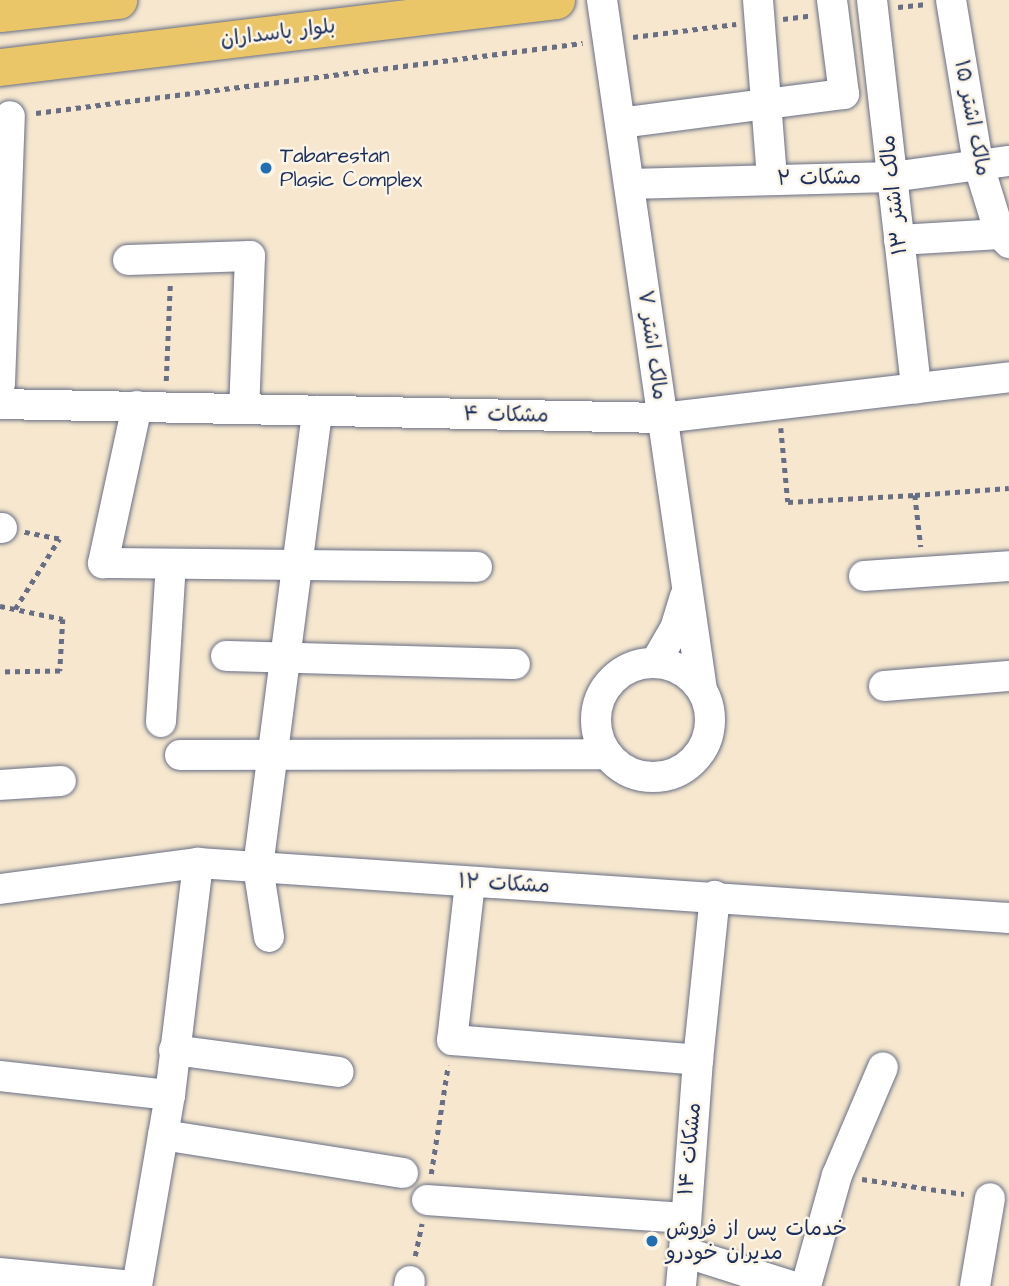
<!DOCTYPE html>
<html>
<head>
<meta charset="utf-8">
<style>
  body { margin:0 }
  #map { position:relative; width:1009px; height:1286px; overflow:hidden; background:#f6e7ce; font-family:"Architects Daughter","Playpen Sans Arabic",sans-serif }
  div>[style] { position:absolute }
  .path>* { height:4.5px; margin-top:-2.25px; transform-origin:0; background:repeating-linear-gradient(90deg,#686f85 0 5px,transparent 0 10px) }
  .roads { filter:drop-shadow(0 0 2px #686f85) drop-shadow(0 0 2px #686f85) }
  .minor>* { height:30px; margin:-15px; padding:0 15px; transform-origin:15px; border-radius:15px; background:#fff }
  .minor>.ring { margin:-15px; padding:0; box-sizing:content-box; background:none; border:30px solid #fff; border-radius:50% }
  .major>* { height:37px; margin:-18.5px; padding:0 18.5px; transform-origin:18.5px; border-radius:18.5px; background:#ebc669 }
  .dots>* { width:19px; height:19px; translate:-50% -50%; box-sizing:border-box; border:4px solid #fcf5e5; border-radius:50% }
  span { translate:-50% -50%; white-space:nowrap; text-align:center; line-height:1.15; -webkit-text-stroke:5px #fcf5e5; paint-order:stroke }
  .street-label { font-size:21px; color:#1b2f5e }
  .poi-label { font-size:21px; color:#1b2f5e }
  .left { translate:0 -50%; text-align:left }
</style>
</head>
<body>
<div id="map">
  <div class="path">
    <div style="left:898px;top:7px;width:29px;rotate:-6deg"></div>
    <div style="left:783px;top:19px;width:26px;rotate:-7deg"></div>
    <div style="left:633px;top:37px;width:104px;rotate:-7.2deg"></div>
    <div style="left:36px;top:113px;width:551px;rotate:-7.29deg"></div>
    <div style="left:166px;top:381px;width:96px;rotate:-87.6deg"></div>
    <div style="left:781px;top:428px;width:74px;rotate:84.6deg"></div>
    <div style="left:788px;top:502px;width:127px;rotate:-3.2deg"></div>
    <div style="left:915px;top:495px;width:52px;rotate:83.4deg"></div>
    <div style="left:915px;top:495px;width:94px;rotate:-4.3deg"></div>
    <div style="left:0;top:606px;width:64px;rotate:11.7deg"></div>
    <div style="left:63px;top:619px;width:52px;rotate:93.3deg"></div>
    <div style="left:60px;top:671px;width:60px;rotate:179deg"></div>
    <div style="left:15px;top:609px;width:83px;rotate:-57.8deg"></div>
    <div style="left:59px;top:539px;width:36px;rotate:-169deg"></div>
    <div style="left:431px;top:1174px;width:110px;rotate:-81.1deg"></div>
    <div style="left:862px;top:1179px;width:103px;rotate:8.4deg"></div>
    <div style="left:415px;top:1256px;width:33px;rotate:-78deg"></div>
  </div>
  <div class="roads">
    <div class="minor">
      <div style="left:602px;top:0;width:697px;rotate:81.75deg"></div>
      <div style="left:758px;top:0;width:180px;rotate:85.5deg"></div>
      <div style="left:872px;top:0;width:391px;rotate:83.5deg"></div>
      <div style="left:951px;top:0;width:165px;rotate:80.6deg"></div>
      <div style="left:978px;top:163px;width:74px;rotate:72.8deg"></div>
      <div style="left:620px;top:123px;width:226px;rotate:-7.4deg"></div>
      <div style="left:844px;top:94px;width:95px;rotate:-97.3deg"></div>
      <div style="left:629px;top:184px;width:263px;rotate:-1.5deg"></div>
      <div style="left:892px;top:177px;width:118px;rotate:-7.8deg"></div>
      <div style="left:899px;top:240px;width:101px;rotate:-3.4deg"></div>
      <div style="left:1000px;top:234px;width:13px;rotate:45deg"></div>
      <div style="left:128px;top:260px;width:122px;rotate:-1.9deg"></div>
      <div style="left:250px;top:256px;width:153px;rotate:92.2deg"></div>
      <div style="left:0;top:384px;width:268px;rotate:-87.9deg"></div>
      <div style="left:0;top:404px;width:662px;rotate:1.21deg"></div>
      <div style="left:662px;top:418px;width:349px;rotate:-6.7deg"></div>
      <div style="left:137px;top:406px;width:161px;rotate:102.2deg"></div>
      <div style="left:103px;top:563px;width:374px;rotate:0.6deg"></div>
      <div style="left:0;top:528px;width:2px"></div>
      <div style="left:864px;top:576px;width:145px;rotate:-3.9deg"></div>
      <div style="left:226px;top:656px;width:289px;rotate:1.6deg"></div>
      <div class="ring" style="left:596px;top:663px;width:84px;height:84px"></div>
      <div style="left:655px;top:663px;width:39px;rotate:-60deg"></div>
      <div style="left:675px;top:629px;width:34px;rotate:-73deg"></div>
      <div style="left:884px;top:686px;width:125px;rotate:-4.6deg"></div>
      <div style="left:161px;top:722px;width:158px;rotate:-86.4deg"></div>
      <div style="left:180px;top:755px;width:426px;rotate:-0.1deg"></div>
      <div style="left:0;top:785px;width:61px;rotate:-3.8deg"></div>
      <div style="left:470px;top:883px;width:158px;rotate:96.5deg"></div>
      <div style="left:452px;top:1040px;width:247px;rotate:4.6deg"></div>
      <div style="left:698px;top:1060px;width:165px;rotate:-84.1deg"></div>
      <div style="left:0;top:889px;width:200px;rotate:-7.5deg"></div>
      <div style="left:198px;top:863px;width:813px;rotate:3.88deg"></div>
      <div style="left:269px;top:937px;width:71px;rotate:-98.9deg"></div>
      <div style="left:258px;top:867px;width:460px;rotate:-82.6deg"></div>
      <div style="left:174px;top:1050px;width:166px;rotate:7.6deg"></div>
      <div style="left:698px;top:1060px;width:193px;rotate:94.2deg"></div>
      <div style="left:684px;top:1252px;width:112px;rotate:17.6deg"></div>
      <div style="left:0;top:1076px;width:171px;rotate:6.4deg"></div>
      <div style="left:163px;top:1135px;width:243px;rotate:9deg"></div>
      <div style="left:427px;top:1200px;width:257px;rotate:4deg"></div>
      <div style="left:0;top:1273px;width:134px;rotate:5.6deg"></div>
      <div style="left:137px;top:1286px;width:194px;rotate:-80.2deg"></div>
      <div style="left:170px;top:1095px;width:234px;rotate:-83.1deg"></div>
      <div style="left:409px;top:1286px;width:5px;rotate:-79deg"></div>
      <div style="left:681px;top:1286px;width:34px;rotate:-85deg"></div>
      <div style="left:806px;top:1286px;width:115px;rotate:-74.4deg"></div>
      <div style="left:837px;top:1175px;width:117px;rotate:-66.9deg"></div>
      <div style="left:975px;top:1286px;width:89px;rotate:-80.3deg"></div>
    </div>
    <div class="major">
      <div style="left:0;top:13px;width:119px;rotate:-6.3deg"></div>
      <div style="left:0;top:67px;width:560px;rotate:-6.87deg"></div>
    </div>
  </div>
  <div class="dots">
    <div style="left:266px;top:168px;background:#1f6fb2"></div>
    <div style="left:652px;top:1241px;background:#1f6fb2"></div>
  </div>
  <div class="street-label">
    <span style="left:278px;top:33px;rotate:-7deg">بلوار پاسداران</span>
    <span style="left:972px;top:118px;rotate:79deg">مالک اشتر ۱۵</span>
    <span style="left:819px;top:178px;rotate:-1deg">مشکات ۲</span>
    <span style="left:894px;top:195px;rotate:-96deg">مالک اشتر ۱۳</span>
    <span style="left:652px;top:345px;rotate:82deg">مالک اشتر ۷</span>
    <span style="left:506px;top:415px;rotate:1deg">مشکات ۴</span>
    <span style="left:504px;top:884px;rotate:3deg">مشکات ۱۲</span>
    <span style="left:690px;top:1149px;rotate:-85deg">مشکات ۱۴</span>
  </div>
  <div class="poi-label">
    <span class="left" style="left:280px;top:168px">Tabarestan<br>Plasic Complex</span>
    <span class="left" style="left:666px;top:1241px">خدمات پس از فروش<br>مدیران خودرو</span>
  </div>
</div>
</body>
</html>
